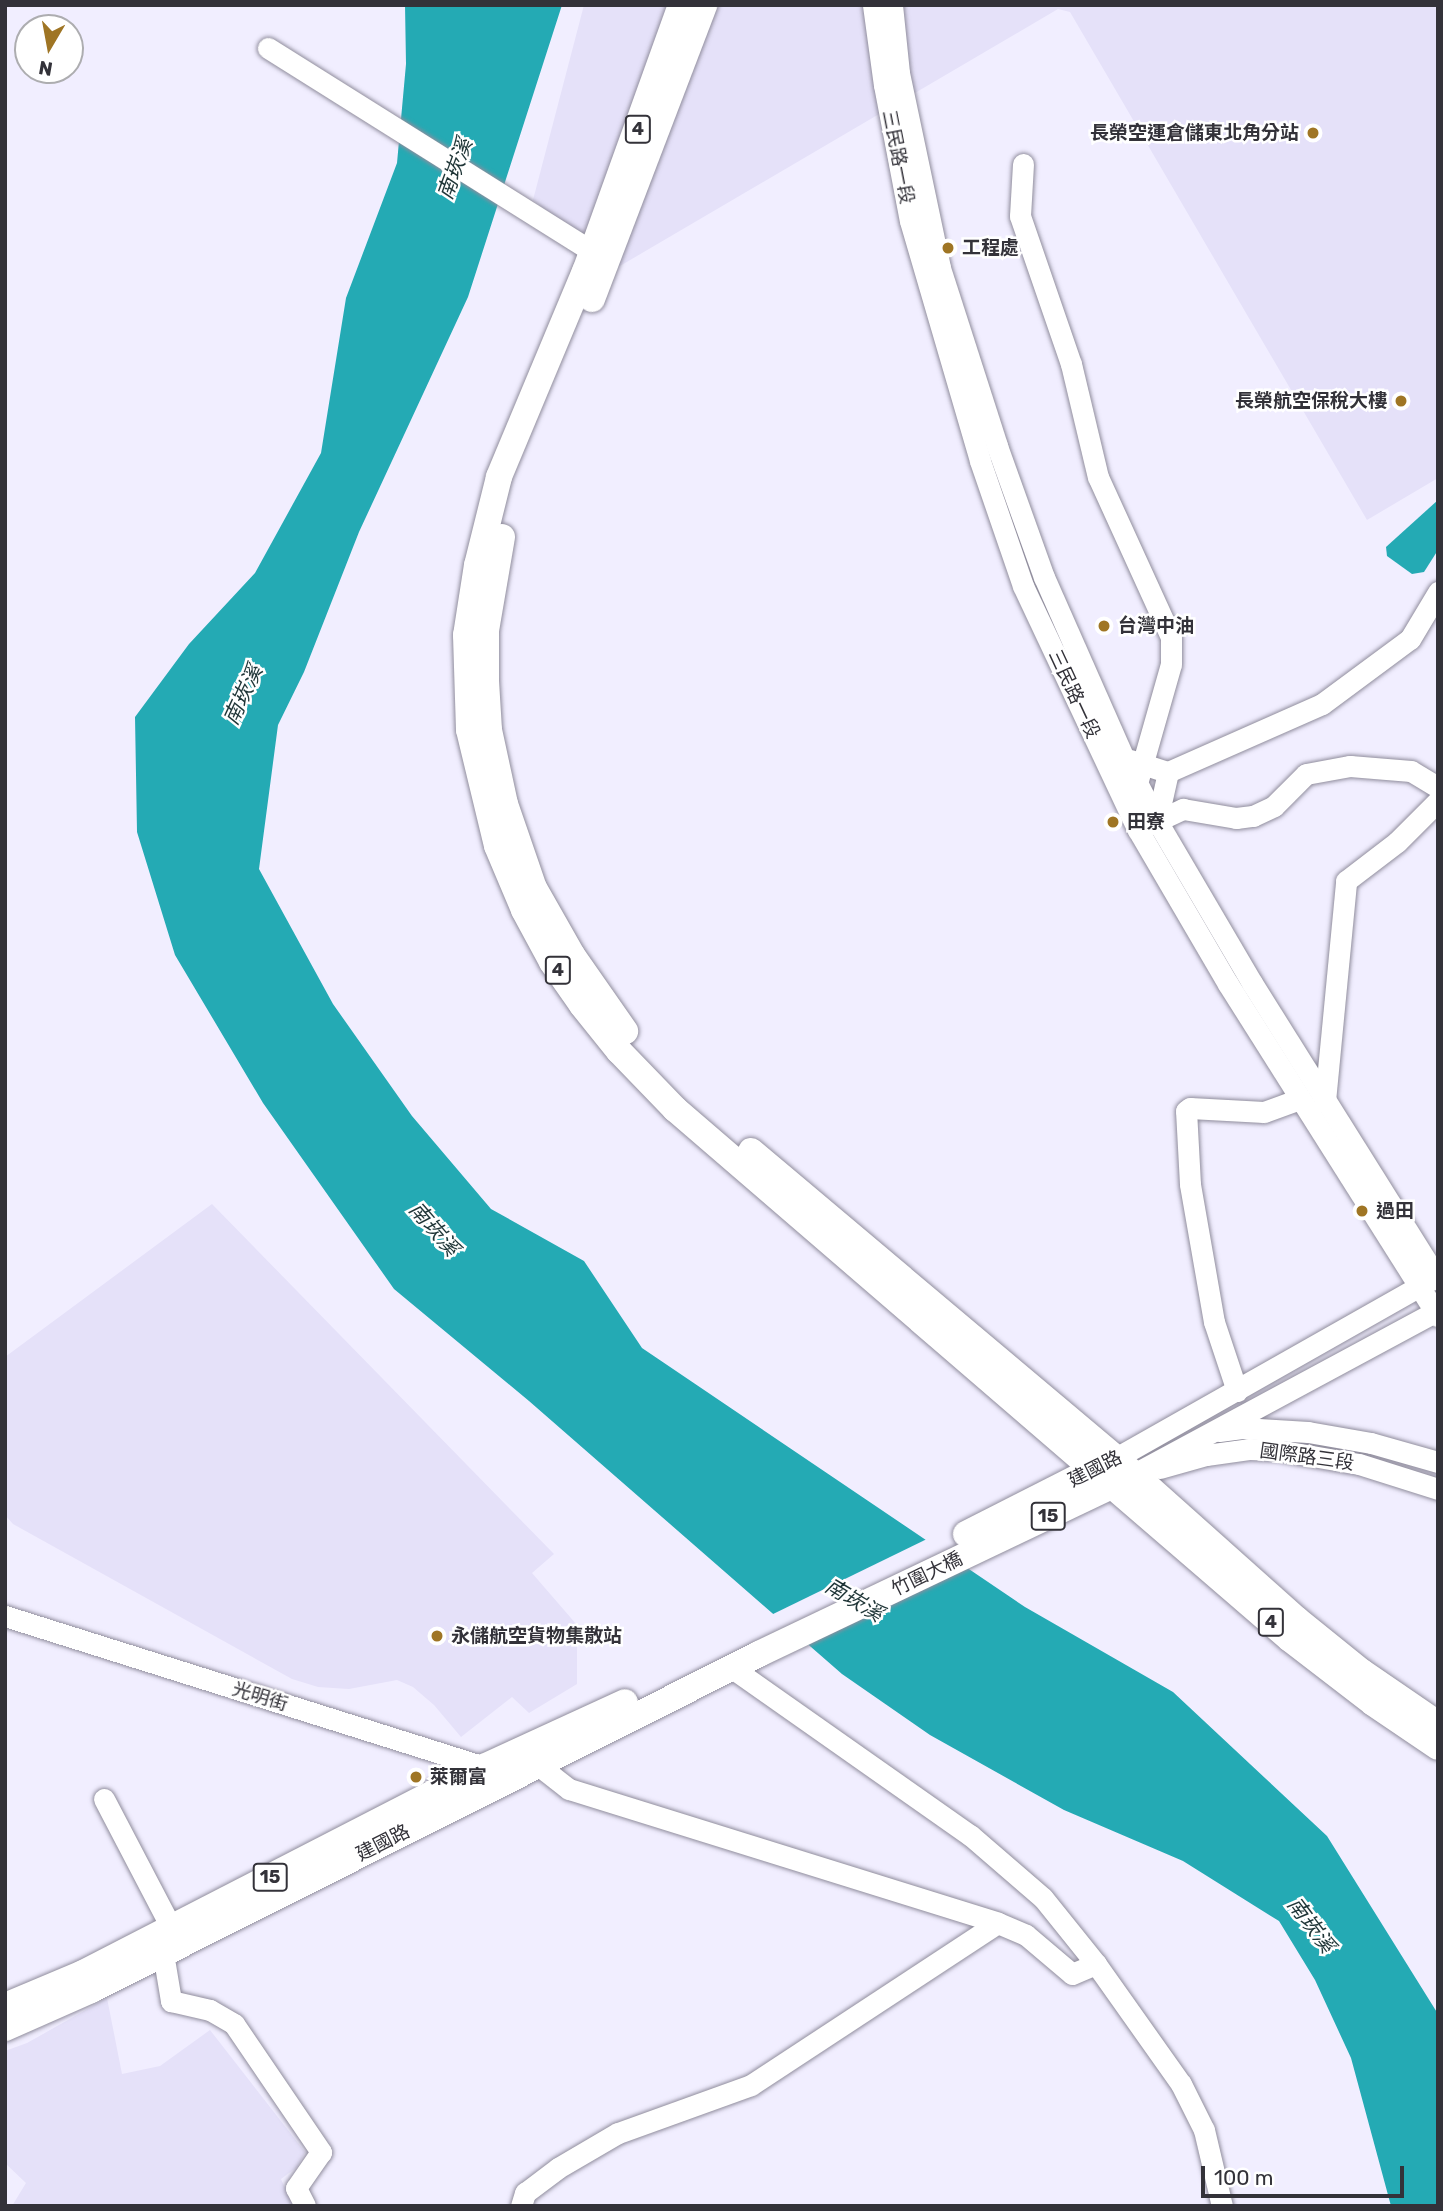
<!DOCTYPE html>
<html>
<head>
<meta charset="utf-8">
<style>
  body { margin:0 }
  #map { position:relative; width:1443px; height:2211px; overflow:hidden; background:#f1eeff; font-family:Rubik,"Noto Sans TC",sans-serif }
  div>[style] { position:absolute }
  .built>* { inset:0; background:#e5e1f9 }
  .water>* { inset:0; background:#24aab4 }
  .pier>* { inset:0; background:#f1eeff }
  .roads { filter:drop-shadow(0 0 2px #908d9d) drop-shadow(0 0 2px #908d9d) }
  .minor>* { height:21px; margin:-10.5px; padding:0 10.5px; transform-origin:10.5px; border-radius:10.5px; background:#fff }
  .major>* { height:26px; margin:-13px; padding:0 13px; transform-origin:13px; border-radius:13px; background:#fff }
  .dots>* { width:19px; height:19px; translate:-50% -50%; box-sizing:border-box; border:4px solid #fff; border-radius:50% }
  span { translate:-50% -50%; white-space:nowrap; text-align:center; line-height:1.15; -webkit-text-stroke:5px #fff; paint-order:stroke }
  .shield-label span { padding:2px 5px; background:#fff; border:2px solid; border-radius:5px; -webkit-text-stroke-width:0 }
  .shield-label { font-size:18px; color:#333239; font-weight:700 }
  .poi-label { font-size:19px; color:#333239; font-weight:700 }
  .right { translate:-100% -50%; text-align:right }
  .left { translate:0 -50%; text-align:left }
  .street-label { font-size:19px; color:#333239 }
  .water-label { font-size:21px; color:#1f3537; font-style:italic }
  .frame { position:absolute; inset:0; border:7px solid #333239; pointer-events:none }
  .north { position:absolute; left:14px; top:14px; width:70px; height:70px; box-sizing:border-box; background:#fff; border:2px solid #adadb0; border-radius:50%; rotate:190deg; font-size:19px; font-weight:700; line-height:28px; text-align:center; color:#333239 }
  .north::after { content:''; display:block; margin:auto; width:24px; height:32px; background:#9f7524; clip-path:polygon(50% 0,100% 100%,50% 72%,0 100%) }
  .scale { position:absolute; left:1201px; top:2166px; width:203px; height:32px; box-sizing:border-box; border:4px solid #333239; border-top:0; padding-left:9px; font-size:21px; line-height:24px; white-space:nowrap; color:#333239; -webkit-text-stroke:5px #fff; paint-order:stroke }
</style>
</head>
<body>
<div id="map">
  <div class="built">
    <div style="clip-path:polygon(584px 5px,1438px 5px,1438px 478px,1367px 520px,1070px 12px,1058px 9px,608px 273px,581px 237px,533px 200px)"></div>
    <div style="clip-path:polygon(212px 1204px,554px 1554px,532px 1573px,577px 1625px,577px 1684px,529px 1713px,512px 1697px,461px 1737px,434px 1705px,413px 1687px,397px 1680px,349px 1689px,318px 1687px,292px 1679px,13px 1524px,5px 1515px,5px 1357px)"></div>
    <div style="clip-path:polygon(107px 1998px,122px 2074px,160px 2066px,210px 2030px,305px 2152px,297px 2167px,281px 2179px,293px 2206px,12px 2206px,26px 2183px,5px 2163px,5px 2051px,27px 2043px)"></div>
  </div>
  <div class="water">
    <div style="clip-path:polygon(405px 5px,562px 5px,468px 297px,359px 532px,304px 672px,278px 725px,259px 869px,333px 1004px,412px 1116px,491px 1209px,584px 1261px,642px 1348px,1025px 1607px,1173px 1692px,1327px 1836px,1438px 2014px,1438px 2206px,1391px 2206px,1351px 2058px,1315px 1980px,1279px 1921px,1183px 1861px,1064px 1810px,930px 1735px,842px 1674px,529px 1401px,394px 1289px,263px 1103px,175px 955px,137px 832px,135px 717px,189px 644px,255px 573px,321px 453px,346px 298px,397px 163px,406px 64px)"></div>
    <div style="clip-path:polygon(1438px 500px,1438px 550px,1424px 572px,1412px 574px,1387px 556px,1386px 547px)"></div>
  </div>
  <div class="pier">
    <div style="clip-path:polygon(929px 1538px,968px 1564px,804px 1646px,769px 1616px)"></div>
  </div>
  <div class="roads">
    <div class="minor">
      <div style="left:873px;top:5px;width:81px;rotate:82.2deg"></div>
      <div style="left:884px;top:85px;width:138px;rotate:79.2deg"></div>
      <div style="left:910px;top:221px;width:250px;rotate:73.7deg"></div>
      <div style="left:980px;top:461px;width:132px;rotate:71deg"></div>
      <div style="left:1023px;top:586px;width:270px;rotate:64.8deg"></div>
      <div style="left:1138px;top:830px;width:178px;rotate:59.7deg"></div>
      <div style="left:1228px;top:984px;width:393px;rotate:57.7deg"></div>
      <div style="left:892px;top:5px;width:68px;rotate:84.1deg"></div>
      <div style="left:899px;top:73px;width:199px;rotate:78.1deg"></div>
      <div style="left:940px;top:268px;width:187px;rotate:72.2deg"></div>
      <div style="left:997px;top:446px;width:139px;rotate:70.3deg"></div>
      <div style="left:1044px;top:577px;width:198px;rotate:66.2deg"></div>
      <div style="left:1124px;top:758px;width:71px;rotate:62.4deg"></div>
      <div style="left:1157px;top:821px;width:188px;rotate:59.6deg"></div>
      <div style="left:1252px;top:983px;width:350px;rotate:57.9deg"></div>
      <div style="left:268px;top:48px;width:382px;rotate:32.1deg"></div>
      <div style="left:1023px;top:164px;width:52px;rotate:93.3deg"></div>
      <div style="left:1020px;top:216px;width:157px;rotate:71deg"></div>
      <div style="left:1071px;top:364px;width:116px;rotate:76.6deg"></div>
      <div style="left:1098px;top:477px;width:176px;rotate:65.5deg"></div>
      <div style="left:1171px;top:637px;width:27px;rotate:90deg"></div>
      <div style="left:1171px;top:664px;width:124px;rotate:105.9deg"></div>
      <div style="left:1130px;top:760px;width:40px;rotate:18deg"></div>
      <div style="left:1168px;top:772px;width:168px;rotate:-23.8deg"></div>
      <div style="left:1322px;top:704px;width:109px;rotate:-36.5deg"></div>
      <div style="left:1410px;top:639px;width:55px;rotate:-59.2deg"></div>
      <div style="left:1157px;top:821px;width:29px;rotate:-25deg"></div>
      <div style="left:1183px;top:809px;width:54px;rotate:9.6deg"></div>
      <div style="left:1236px;top:818px;width:17px;rotate:-7deg"></div>
      <div style="left:1253px;top:816px;width:23px;rotate:-25deg"></div>
      <div style="left:1274px;top:806px;width:45px;rotate:-45deg"></div>
      <div style="left:1306px;top:774px;width:45px;rotate:-10.3deg"></div>
      <div style="left:1350px;top:766px;width:61px;rotate:4.7deg"></div>
      <div style="left:1411px;top:771px;width:31px;rotate:31deg"></div>
      <div style="left:1151px;top:824px;width:7px;rotate:-27deg"></div>
      <div style="left:1157px;top:821px;width:50px;rotate:-77.3deg"></div>
      <div style="left:1325px;top:1101px;width:221px;rotate:-84.5deg"></div>
      <div style="left:1346px;top:881px;width:64px;rotate:-37.4deg"></div>
      <div style="left:1397px;top:842px;width:58px;rotate:-45deg"></div>
      <div style="left:1237px;top:1391px;width:73px;rotate:-108.4deg"></div>
      <div style="left:1214px;top:1322px;width:140px;rotate:-99.9deg"></div>
      <div style="left:1190px;top:1184px;width:73px;rotate:-93.1deg"></div>
      <div style="left:1186px;top:1111px;width:5px;rotate:-37deg"></div>
      <div style="left:1190px;top:1108px;width:74px;rotate:3.1deg"></div>
      <div style="left:1264px;top:1112px;width:38px;rotate:-20deg"></div>
      <div style="left:1219px;top:1431px;width:23px;rotate:-7deg"></div>
      <div style="left:1242px;top:1428px;width:66px;rotate:3.5deg"></div>
      <div style="left:1308px;top:1432px;width:64px;rotate:9.9deg"></div>
      <div style="left:1371px;top:1443px;width:70px;rotate:15.8deg"></div>
      <div style="left:1116px;top:1458px;width:361px;rotate:-29.5deg"></div>
      <div style="left:1160px;top:1468px;width:48px;rotate:-15.8deg"></div>
      <div style="left:1206px;top:1455px;width:43px;rotate:-7.9deg"></div>
      <div style="left:1249px;top:1449px;width:28px;rotate:2deg"></div>
      <div style="left:1277px;top:1450px;width:83px;rotate:9.7deg"></div>
      <div style="left:1359px;top:1464px;width:83px;rotate:17.6deg"></div>
      <div style="left:1121px;top:1481px;width:360px;rotate:-28.3deg"></div>
      <div style="left:5px;top:1616px;width:513px;rotate:17.48deg"></div>
      <div style="left:732px;top:1668px;width:291px;rotate:35.1deg"></div>
      <div style="left:970px;top:1835px;width:96px;rotate:40.8deg"></div>
      <div style="left:1043px;top:1898px;width:85px;rotate:51.2deg"></div>
      <div style="left:1096px;top:1964px;width:147px;rotate:54.7deg"></div>
      <div style="left:1181px;top:2084px;width:51px;rotate:63.4deg"></div>
      <div style="left:1204px;top:2130px;width:78px;rotate:76.7deg"></div>
      <div style="left:538px;top:1765px;width:39px;rotate:38deg"></div>
      <div style="left:569px;top:1789px;width:449px;rotate:17.3deg"></div>
      <div style="left:998px;top:1923px;width:30px;rotate:23deg"></div>
      <div style="left:1026px;top:1935px;width:60px;rotate:40.3deg"></div>
      <div style="left:1072px;top:1974px;width:26px;rotate:-23deg"></div>
      <div style="left:104px;top:1799px;width:144px;rotate:62.4deg"></div>
      <div style="left:163px;top:1953px;width:49px;rotate:80.5deg"></div>
      <div style="left:171px;top:2001px;width:40px;rotate:13deg"></div>
      <div style="left:210px;top:2010px;width:28px;rotate:30deg"></div>
      <div style="left:234px;top:2024px;width:155px;rotate:55.8deg"></div>
      <div style="left:321px;top:2152px;width:44px;rotate:124.8deg"></div>
      <div style="left:296px;top:2188px;width:20px;rotate:63deg"></div>
      <div style="left:521px;top:2206px;width:14px;rotate:-73deg"></div>
      <div style="left:525px;top:2193px;width:41px;rotate:-37.1deg"></div>
      <div style="left:558px;top:2168px;width:69px;rotate:-30.3deg"></div>
      <div style="left:618px;top:2133px;width:141px;rotate:-19.8deg"></div>
      <div style="left:751px;top:2085px;width:295px;rotate:-33.3deg"></div>
    </div>
    <div class="major">
      <div style="left:681px;top:5px;width:283px;rotate:109.8deg"></div>
      <div style="left:585px;top:271px;width:223px;rotate:112.7deg"></div>
      <div style="left:499px;top:477px;width:91px;rotate:104deg"></div>
      <div style="left:477px;top:565px;width:71px;rotate:98.9deg"></div>
      <div style="left:466px;top:635px;width:95px;rotate:88.2deg"></div>
      <div style="left:469px;top:730px;width:119px;rotate:76.4deg"></div>
      <div style="left:497px;top:846px;width:69px;rotate:67.1deg"></div>
      <div style="left:524px;top:910px;width:59px;rotate:61.7deg"></div>
      <div style="left:552px;top:962px;width:52px;rotate:55.1deg"></div>
      <div style="left:582px;top:1005px;width:59px;rotate:51.2deg"></div>
      <div style="left:619px;top:1051px;width:81px;rotate:46deg"></div>
      <div style="left:675px;top:1109px;width:812px;rotate:40.75deg"></div>
      <div style="left:1290px;top:1639px;width:105px;rotate:37.6deg"></div>
      <div style="left:1373px;top:1703px;width:78px;rotate:34.1deg"></div>
      <div style="left:592px;top:299px;width:315px;rotate:-69.1deg"></div>
      <div style="left:502px;top:537px;width:95px;rotate:99.7deg"></div>
      <div style="left:486px;top:631px;width:50px;rotate:90deg"></div>
      <div style="left:486px;top:681px;width:49px;rotate:86.5deg"></div>
      <div style="left:489px;top:730px;width:76px;rotate:77.8deg"></div>
      <div style="left:505px;top:804px;width:89px;rotate:71deg"></div>
      <div style="left:534px;top:888px;width:77px;rotate:60.4deg"></div>
      <div style="left:572px;top:955px;width:93px;rotate:55.1deg"></div>
      <div style="left:751px;top:1151px;width:477px;rotate:40.1deg"></div>
      <div style="left:1116px;top:1458px;width:241px;rotate:41.8deg"></div>
      <div style="left:1296px;top:1619px;width:85px;rotate:38.8deg"></div>
      <div style="left:1362px;top:1672px;width:92px;rotate:34.4deg"></div>
      <div style="left:966px;top:1534px;width:159px;rotate:-26.9deg"></div>
      <div style="left:5px;top:2006px;width:85px;rotate:-22.9deg"></div>
      <div style="left:83px;top:1973px;width:451px;rotate:-27.2deg"></div>
      <div style="left:484px;top:1767px;width:155px;rotate:-24.7deg"></div>
      <div style="left:5px;top:2028px;width:94px;rotate:-23.8deg"></div>
      <div style="left:91px;top:1990px;width:748px;rotate:-26.7deg"></div>
      <div style="left:759px;top:1654px;width:392px;rotate:-25.5deg"></div>
    </div>
  </div>
  <div class="dots">
    <div style="left:1313px;top:133px;background:#9f7524"></div>
    <div style="left:948px;top:248px;background:#9f7524"></div>
    <div style="left:1401px;top:401px;background:#9f7524"></div>
    <div style="left:1104px;top:626px;background:#9f7524"></div>
    <div style="left:1113px;top:822px;background:#9f7524"></div>
    <div style="left:1362px;top:1211px;background:#9f7524"></div>
    <div style="left:437px;top:1636px;background:#9f7524"></div>
    <div style="left:416px;top:1777px;background:#9f7524"></div>
  </div>
  <div class="shield-label">
    <span style="left:638px;top:129px">4</span>
    <span style="left:558px;top:970px">4</span>
    <span style="left:1048px;top:1516px">15</span>
    <span style="left:1271px;top:1622px">4</span>
    <span style="left:270px;top:1877px">15</span>
  </div>
  <div class="poi-label">
    <span class="right" style="left:1299px;top:133px">長榮空運倉儲東北角分站</span>
    <span class="left" style="left:962px;top:248px">工程處</span>
    <span class="right" style="left:1387px;top:401px">長榮航空保稅大樓</span>
    <span class="left" style="left:1118px;top:626px">台灣中油</span>
    <span class="left" style="left:1127px;top:822px">田寮</span>
    <span class="left" style="left:1376px;top:1211px">過田</span>
    <span class="left" style="left:451px;top:1636px">永儲航空貨物集散站</span>
    <span class="left" style="left:430px;top:1777px">萊爾富</span>
  </div>
  <div class="street-label">
    <span style="left:898px;top:157px;rotate:79deg">三民路一段</span>
    <span style="left:1074px;top:694px;rotate:65deg">三民路一段</span>
    <span style="left:1307px;top:1457px;rotate:8deg">國際路三段</span>
    <span style="left:1095px;top:1469px;rotate:-27deg">建國路</span>
    <span style="left:927px;top:1574px;rotate:-26deg">竹圍大橋</span>
    <span style="left:260px;top:1697px;rotate:17deg">光明街</span>
    <span style="left:383px;top:1843px;rotate:-27deg">建國路</span>
  </div>
  <div class="water-label">
    <span style="left:455px;top:169px;rotate:-70deg">南崁溪</span>
    <span style="left:243px;top:695px;rotate:-65deg">南崁溪</span>
    <span style="left:434px;top:1229px;rotate:49deg">南崁溪</span>
    <span style="left:854px;top:1600px;rotate:31deg">南崁溪</span>
    <span style="left:1311px;top:1925px;rotate:53deg">南崁溪</span>
  </div>
  <div class="frame"></div>
  <div class="north">N</div>
  <div class="scale">100 m</div>
</div>
</body>
</html>
